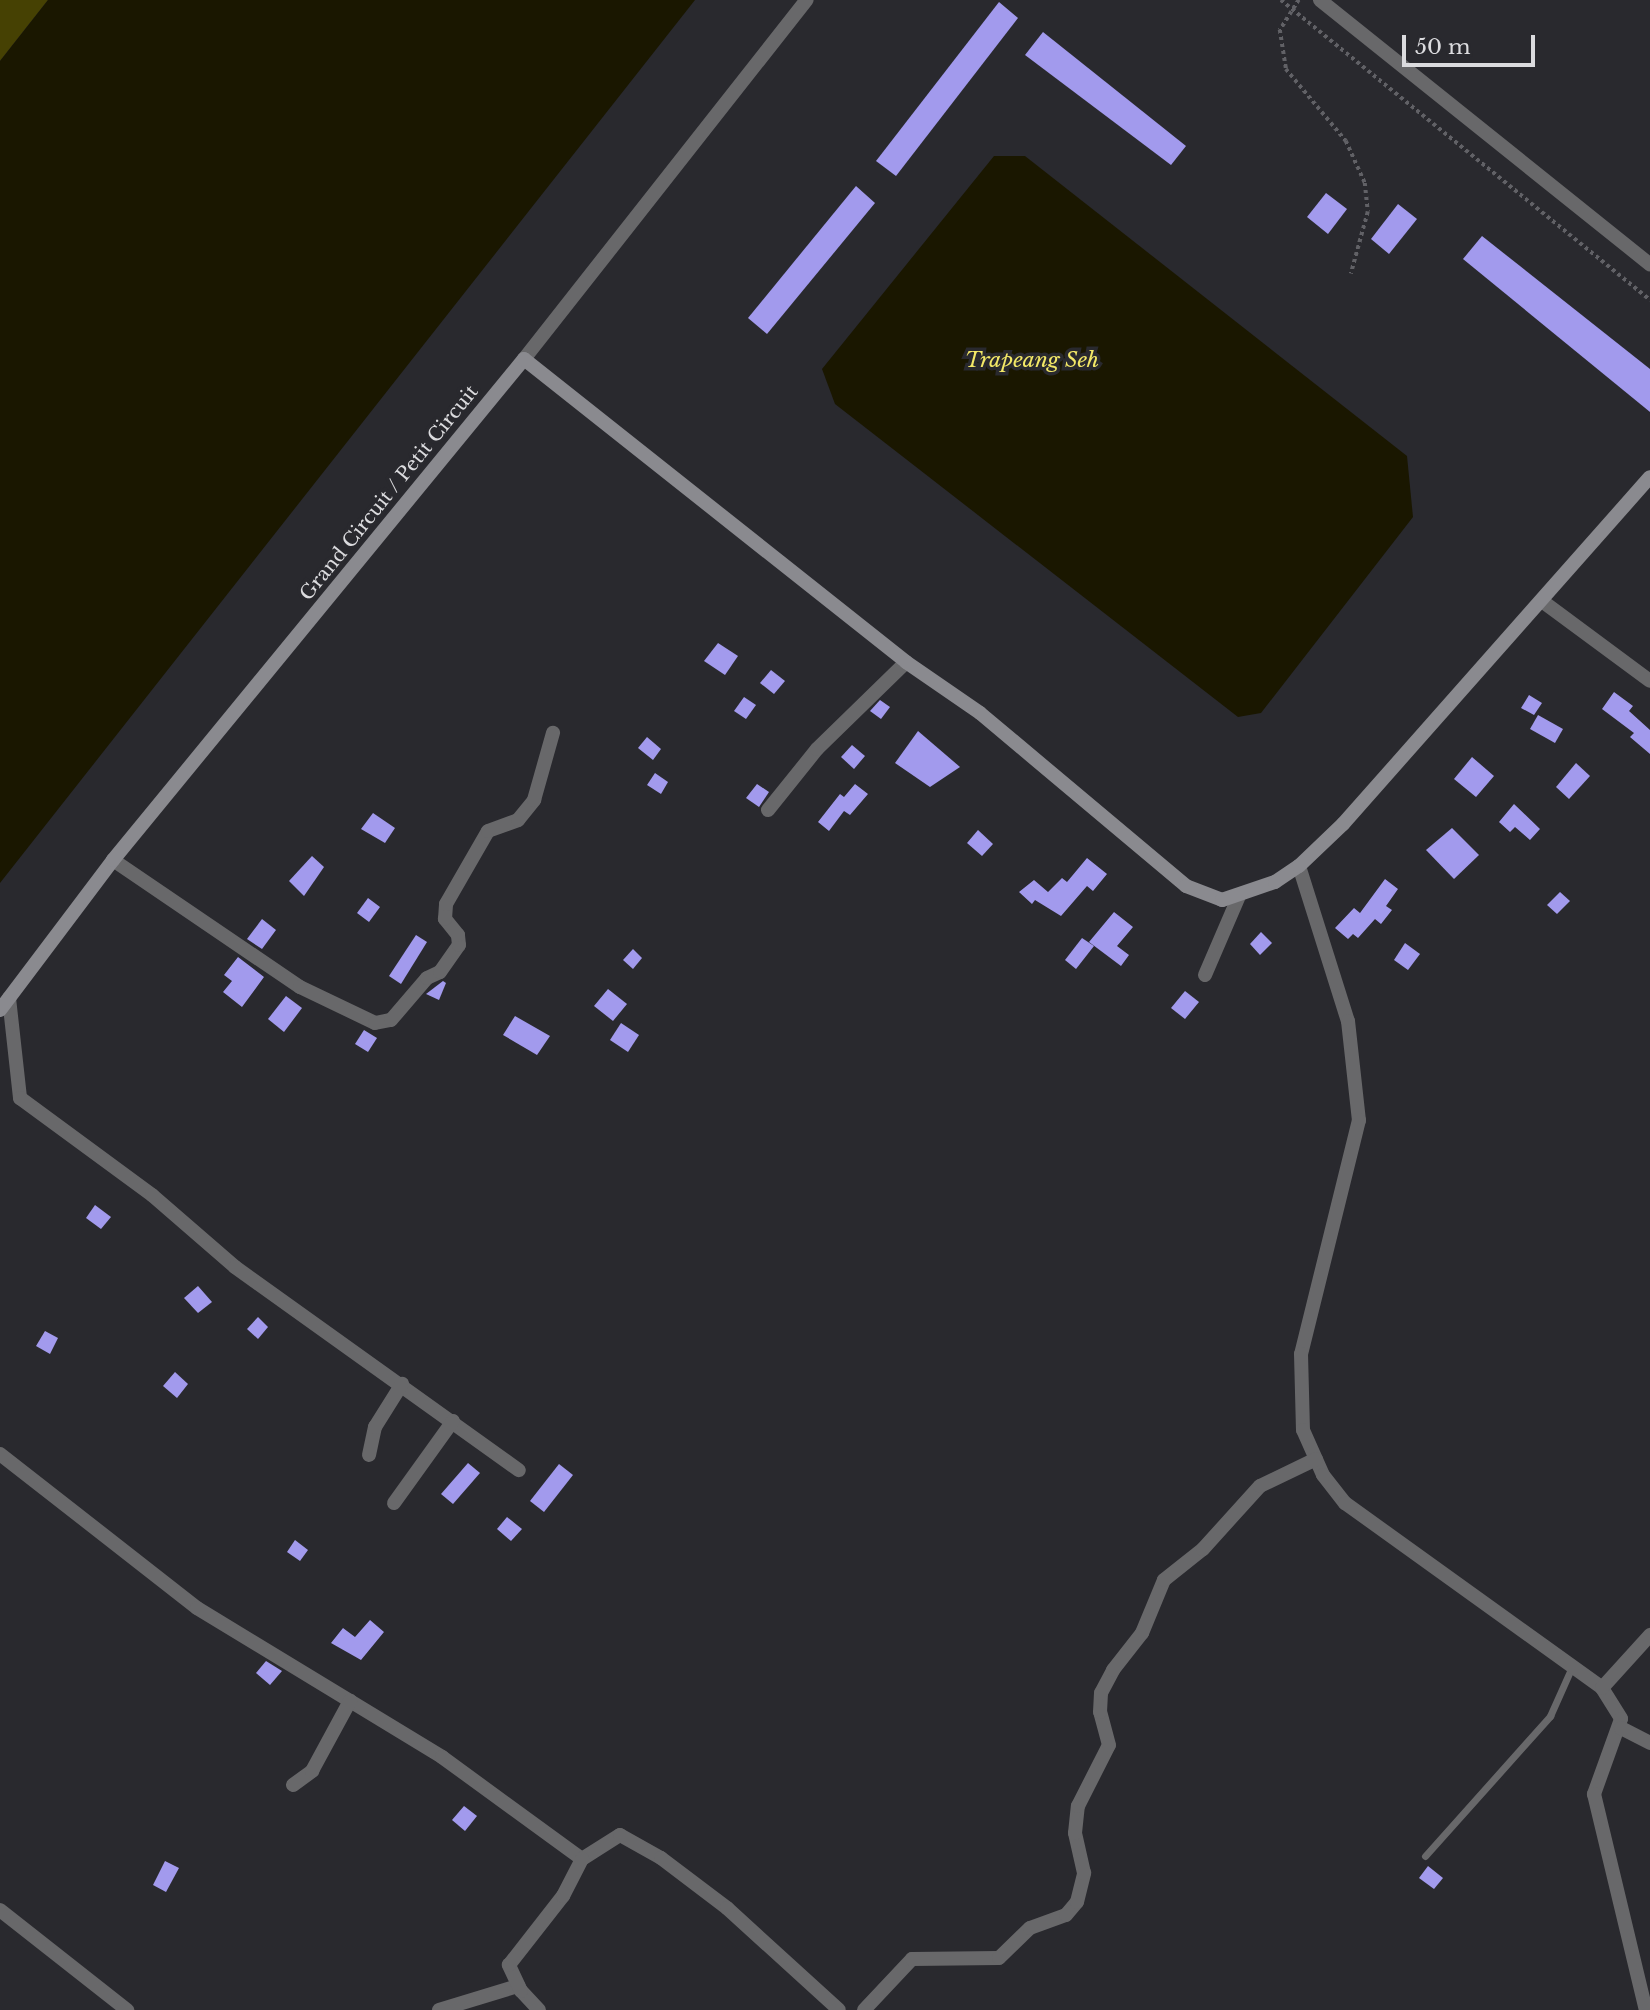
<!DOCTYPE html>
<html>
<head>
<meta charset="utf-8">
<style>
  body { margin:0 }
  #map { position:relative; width:1650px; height:2010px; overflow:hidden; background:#29292e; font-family:"Libre Baskerville",serif }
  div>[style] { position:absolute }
  .green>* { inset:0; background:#464103 }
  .water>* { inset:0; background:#1a1700 }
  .building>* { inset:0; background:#a29aed }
  .path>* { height:3.5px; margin-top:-1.75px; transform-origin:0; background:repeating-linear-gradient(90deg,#616166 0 3.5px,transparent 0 7px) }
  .service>* { height:7px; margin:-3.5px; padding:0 3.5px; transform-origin:3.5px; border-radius:3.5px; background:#68686a }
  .minor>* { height:14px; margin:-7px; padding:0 7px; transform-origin:7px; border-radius:7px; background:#68686a }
  .secondary>* { height:14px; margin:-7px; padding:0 7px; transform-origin:7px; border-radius:7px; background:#8a8a8f }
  span { translate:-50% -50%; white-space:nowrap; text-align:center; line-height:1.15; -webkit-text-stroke:7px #29292e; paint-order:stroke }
  .street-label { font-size:19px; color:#dbdbde }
  .water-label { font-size:21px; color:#f3e867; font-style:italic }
  .scale { position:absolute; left:1402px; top:35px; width:133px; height:32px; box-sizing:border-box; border:4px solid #dbdbde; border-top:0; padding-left:9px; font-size:21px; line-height:24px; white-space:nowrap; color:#dbdbde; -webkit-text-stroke:5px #29292e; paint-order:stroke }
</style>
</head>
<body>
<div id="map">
  <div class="green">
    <div style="clip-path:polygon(0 0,48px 0,0 61px)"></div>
  </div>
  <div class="water">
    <div style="clip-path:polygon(48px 0,695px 0,0 883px,0 61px)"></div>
    <div style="clip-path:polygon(994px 156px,1025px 156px,1407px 456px,1413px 517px,1261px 713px,1238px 717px,835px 404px,822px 369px)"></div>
  </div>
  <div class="building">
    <div style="clip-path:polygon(999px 2px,1018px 18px,896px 176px,876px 161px)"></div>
    <div style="clip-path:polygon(1043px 32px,1186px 146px,1171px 165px,1025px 55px)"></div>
    <div style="clip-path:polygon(856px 186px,875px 203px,767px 334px,748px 318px)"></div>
    <div style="clip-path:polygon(1326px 193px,1347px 209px,1328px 234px,1307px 217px)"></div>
    <div style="clip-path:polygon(1398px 204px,1417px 219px,1389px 254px,1371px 239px)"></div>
    <div style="clip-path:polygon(1482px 236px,1650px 369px,1650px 412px,1463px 259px)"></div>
    <div style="clip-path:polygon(718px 643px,738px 656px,725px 675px,704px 661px)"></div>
    <div style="clip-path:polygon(771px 670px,785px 681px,774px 694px,760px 683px)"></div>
    <div style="clip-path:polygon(1614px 692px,1633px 706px,1629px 711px,1650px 730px,1650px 754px,1630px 737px,1634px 733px,1602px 709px)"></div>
    <div style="clip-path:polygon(1529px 695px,1542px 703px,1534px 715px,1521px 708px)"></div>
    <div style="clip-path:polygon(744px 697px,756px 705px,746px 719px,734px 711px)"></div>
    <div style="clip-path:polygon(880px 700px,890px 707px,881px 719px,870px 711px)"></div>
    <div style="clip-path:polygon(1538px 715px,1563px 729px,1555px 743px,1530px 729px)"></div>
    <div style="clip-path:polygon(918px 731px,960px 767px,930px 787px,895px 763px)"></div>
    <div style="clip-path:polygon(647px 737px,661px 749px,653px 760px,638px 748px)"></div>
    <div style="clip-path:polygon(852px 745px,865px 756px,854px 769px,841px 757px)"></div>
    <div style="clip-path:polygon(1472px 757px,1494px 776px,1476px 797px,1454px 779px)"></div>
    <div style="clip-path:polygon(1576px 763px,1590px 776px,1569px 799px,1556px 787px)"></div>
    <div style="clip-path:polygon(655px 773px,668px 782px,661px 794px,647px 785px)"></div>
    <div style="clip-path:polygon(757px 784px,769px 792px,759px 807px,746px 798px)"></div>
    <div style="clip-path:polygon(855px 784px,868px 794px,850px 815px,844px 811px,829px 831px,818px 822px,840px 794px,844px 797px)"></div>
    <div style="clip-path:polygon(1514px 804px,1540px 829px,1530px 840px,1515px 827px,1510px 832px,1499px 822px)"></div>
    <div style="clip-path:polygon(373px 813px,395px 828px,385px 843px,361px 829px)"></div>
    <div style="clip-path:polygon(1452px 828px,1479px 855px,1454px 879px,1426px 850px)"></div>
    <div style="clip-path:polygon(978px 830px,993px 844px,982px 856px,967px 843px)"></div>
    <div style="clip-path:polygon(312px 856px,324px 867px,304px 896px,289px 881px)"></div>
    <div style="clip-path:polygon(1087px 858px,1107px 874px,1093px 891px,1087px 886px,1061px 916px,1035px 900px,1032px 904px,1019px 892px,1034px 880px,1048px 892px,1062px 878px,1067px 882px)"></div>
    <div style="clip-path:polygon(1385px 879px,1398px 889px,1386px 906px,1392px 910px,1381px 924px,1375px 919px,1358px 938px,1353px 934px,1348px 939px,1335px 928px,1354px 908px,1360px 913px)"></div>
    <div style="clip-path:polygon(1560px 892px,1570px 901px,1557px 914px,1547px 905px)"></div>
    <div style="clip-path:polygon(368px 898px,380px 907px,369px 922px,357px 913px)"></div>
    <div style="clip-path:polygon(1114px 912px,1133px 927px,1117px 946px,1129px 955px,1121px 966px,1089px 942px)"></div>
    <div style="clip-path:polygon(262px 919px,276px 930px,262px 949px,247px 939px)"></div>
    <div style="clip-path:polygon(1261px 932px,1272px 943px,1260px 955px,1250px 944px)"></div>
    <div style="clip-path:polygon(416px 935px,427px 942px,401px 984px,389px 976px)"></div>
    <div style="clip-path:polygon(1082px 938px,1094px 946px,1076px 969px,1065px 960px)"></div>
    <div style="clip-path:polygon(1405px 943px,1420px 954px,1408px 970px,1394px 960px)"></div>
    <div style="clip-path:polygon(633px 949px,642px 958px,633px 969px,623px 960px)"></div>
    <div style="clip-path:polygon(238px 957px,264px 977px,242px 1007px,223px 992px,232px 981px,224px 975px)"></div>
    <div style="clip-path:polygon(443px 981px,446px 983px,439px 1000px,426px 994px)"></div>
    <div style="clip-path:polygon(608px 989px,627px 1004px,613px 1021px,594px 1006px)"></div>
    <div style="clip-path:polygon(1185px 991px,1199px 1002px,1185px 1019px,1171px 1008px)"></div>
    <div style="clip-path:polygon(286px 996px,302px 1008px,284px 1032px,268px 1019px)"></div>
    <div style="clip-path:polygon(515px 1016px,550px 1036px,537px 1055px,503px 1035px)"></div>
    <div style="clip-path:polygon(621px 1023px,639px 1035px,628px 1052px,610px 1040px)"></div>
    <div style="clip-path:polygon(364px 1030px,377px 1038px,368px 1052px,355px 1044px)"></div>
    <div style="clip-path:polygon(95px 1205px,111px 1217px,101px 1229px,86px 1218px)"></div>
    <div style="clip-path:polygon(198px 1286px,212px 1302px,198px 1313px,184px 1298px)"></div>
    <div style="clip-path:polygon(258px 1317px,268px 1327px,258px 1339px,247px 1329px)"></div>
    <div style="clip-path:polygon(45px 1331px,58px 1338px,50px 1354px,36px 1346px)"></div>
    <div style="clip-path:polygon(175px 1372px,188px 1384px,177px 1398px,163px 1386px)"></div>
    <div style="clip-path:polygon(468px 1463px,480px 1473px,453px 1504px,441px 1494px)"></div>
    <div style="clip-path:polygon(559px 1464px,573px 1475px,544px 1512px,530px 1501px)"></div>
    <div style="clip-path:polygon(507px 1517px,522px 1529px,511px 1541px,497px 1529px)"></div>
    <div style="clip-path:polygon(295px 1540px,308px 1550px,300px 1561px,287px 1552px)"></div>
    <div style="clip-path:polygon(370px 1620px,384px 1632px,361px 1660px,331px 1643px,343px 1628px,355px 1637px)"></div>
    <div style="clip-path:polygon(266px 1661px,282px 1671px,270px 1685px,256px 1673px)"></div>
    <div style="clip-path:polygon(464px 1806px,477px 1816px,465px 1831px,452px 1820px)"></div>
    <div style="clip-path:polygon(165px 1861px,179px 1868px,166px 1892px,153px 1885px)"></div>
    <div style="clip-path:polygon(1428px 1866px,1443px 1878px,1434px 1889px,1419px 1878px)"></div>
  </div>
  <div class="path">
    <div style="left:1281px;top:0;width:476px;rotate:39.1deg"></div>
    <div style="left:1299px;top:0;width:36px;rotate:122deg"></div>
    <div style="left:1280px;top:30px;width:39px;rotate:81deg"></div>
    <div style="left:1286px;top:69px;width:94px;rotate:50.2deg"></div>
    <div style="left:1346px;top:141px;width:46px;rotate:65.7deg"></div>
    <div style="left:1365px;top:183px;width:29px;rotate:84deg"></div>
    <div style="left:1368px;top:212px;width:64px;rotate:105.3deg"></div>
  </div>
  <div class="service">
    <div style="left:1425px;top:1856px;width:188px;rotate:-48.2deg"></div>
    <div style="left:1550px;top:1716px;width:51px;rotate:-65.9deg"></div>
  </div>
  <div class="minor">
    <div style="left:1320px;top:0;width:423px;rotate:38.7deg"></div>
    <div style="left:524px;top:359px;width:457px;rotate:-51.8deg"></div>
    <div style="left:1542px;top:601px;width:134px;rotate:36.5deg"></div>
    <div style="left:768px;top:810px;width:78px;rotate:-51.2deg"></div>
    <div style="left:817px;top:749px;width:124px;rotate:-44.3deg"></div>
    <div style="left:113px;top:860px;width:226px;rotate:34.2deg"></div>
    <div style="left:300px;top:987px;width:83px;rotate:25.6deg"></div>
    <div style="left:375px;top:1023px;width:16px;rotate:-11deg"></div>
    <div style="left:391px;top:1020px;width:55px;rotate:-49.4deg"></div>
    <div style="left:427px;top:978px;width:14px;rotate:-25deg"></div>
    <div style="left:440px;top:972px;width:33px;rotate:-55deg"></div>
    <div style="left:459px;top:945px;width:10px;rotate:-96deg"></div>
    <div style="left:458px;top:935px;width:21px;rotate:-129deg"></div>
    <div style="left:445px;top:919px;width:15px;rotate:-86deg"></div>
    <div style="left:446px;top:904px;width:84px;rotate:-60.1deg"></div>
    <div style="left:488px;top:831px;width:32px;rotate:-20deg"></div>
    <div style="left:518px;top:820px;width:26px;rotate:-51deg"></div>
    <div style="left:534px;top:800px;width:70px;rotate:-74.2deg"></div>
    <div style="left:1299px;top:866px;width:163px;rotate:72.5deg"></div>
    <div style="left:1348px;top:1021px;width:100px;rotate:83.7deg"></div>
    <div style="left:1359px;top:1120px;width:241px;rotate:103.9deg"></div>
    <div style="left:1301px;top:1354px;width:76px;rotate:88.5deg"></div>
    <div style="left:1303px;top:1430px;width:49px;rotate:66deg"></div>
    <div style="left:1323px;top:1475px;width:36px;rotate:52deg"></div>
    <div style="left:1345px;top:1503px;width:317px;rotate:35.7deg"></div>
    <div style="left:1602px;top:1688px;width:36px;rotate:58deg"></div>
    <div style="left:1621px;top:1719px;width:80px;rotate:109.8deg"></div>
    <div style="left:1594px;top:1794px;width:222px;rotate:76.5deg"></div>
    <div style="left:1205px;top:975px;width:86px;rotate:-66.7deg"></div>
    <div style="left:9px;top:998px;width:101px;rotate:83.7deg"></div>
    <div style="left:20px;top:1098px;width:164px;rotate:36.3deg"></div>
    <div style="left:152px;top:1195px;width:110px;rotate:40.9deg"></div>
    <div style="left:235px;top:1267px;width:349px;rotate:35.6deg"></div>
    <div style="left:0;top:1454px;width:250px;rotate:38deg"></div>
    <div style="left:197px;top:1608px;width:287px;rotate:31.3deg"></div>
    <div style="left:442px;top:1757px;width:173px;rotate:36.1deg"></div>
    <div style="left:582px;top:1859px;width:45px;rotate:-32.3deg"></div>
    <div style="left:620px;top:1835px;width:47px;rotate:29.3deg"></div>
    <div style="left:661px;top:1858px;width:83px;rotate:37.1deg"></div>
    <div style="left:727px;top:1908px;width:151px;rotate:42.3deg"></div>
    <div style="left:369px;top:1455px;width:29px;rotate:-78deg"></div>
    <div style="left:375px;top:1427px;width:51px;rotate:-57.9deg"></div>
    <div style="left:394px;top:1503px;width:101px;rotate:-54.3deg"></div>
    <div style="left:1602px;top:1688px;width:72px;rotate:-47.8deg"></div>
    <div style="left:1621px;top:1728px;width:33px;rotate:27deg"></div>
    <div style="left:293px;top:1785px;width:24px;rotate:-36deg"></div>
    <div style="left:312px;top:1771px;width:80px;rotate:-61.5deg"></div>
    <div style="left:0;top:1910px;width:162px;rotate:38.2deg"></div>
    <div style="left:439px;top:2010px;width:83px;rotate:-16.9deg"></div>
    <div style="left:539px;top:2010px;width:26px;rotate:-133deg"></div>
    <div style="left:521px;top:1991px;width:29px;rotate:-115deg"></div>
    <div style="left:509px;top:1965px;width:88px;rotate:-52deg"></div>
    <div style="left:563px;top:1896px;width:42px;rotate:-62.8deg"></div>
    <div style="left:864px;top:2010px;width:70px;rotate:-46.7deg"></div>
    <div style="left:912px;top:1959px;width:87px;rotate:-0.7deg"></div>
    <div style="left:999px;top:1958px;width:43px;rotate:-44.1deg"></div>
    <div style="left:1030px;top:1928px;width:38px;rotate:-20deg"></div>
    <div style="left:1066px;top:1915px;width:17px;rotate:-50deg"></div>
    <div style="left:1077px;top:1902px;width:30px;rotate:-76deg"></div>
    <div style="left:1084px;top:1873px;width:41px;rotate:-102.7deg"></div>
    <div style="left:1075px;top:1833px;width:27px;rotate:-84deg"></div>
    <div style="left:1078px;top:1806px;width:68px;rotate:-63.1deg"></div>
    <div style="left:1109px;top:1745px;width:34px;rotate:-105deg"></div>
    <div style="left:1100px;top:1712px;width:19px;rotate:-87deg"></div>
    <div style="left:1101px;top:1693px;width:26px;rotate:-62deg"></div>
    <div style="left:1113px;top:1670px;width:47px;rotate:-51.9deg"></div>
    <div style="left:1142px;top:1633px;width:57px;rotate:-67.5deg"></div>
    <div style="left:1164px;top:1580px;width:50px;rotate:-38.5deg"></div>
    <div style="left:1203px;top:1549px;width:85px;rotate:-47.9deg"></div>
    <div style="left:1260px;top:1486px;width:62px;rotate:-25.7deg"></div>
  </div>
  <div class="secondary">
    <div style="left:0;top:1010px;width:188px;rotate:-53deg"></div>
    <div style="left:113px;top:860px;width:648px;rotate:-50.64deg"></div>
    <div style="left:524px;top:359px;width:488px;rotate:38.4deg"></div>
    <div style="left:906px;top:662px;width:90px;rotate:34.6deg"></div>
    <div style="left:980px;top:713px;width:269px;rotate:40deg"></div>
    <div style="left:1186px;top:886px;width:39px;rotate:21deg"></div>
    <div style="left:1222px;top:900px;width:56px;rotate:-18.8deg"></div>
    <div style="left:1275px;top:882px;width:29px;rotate:-34deg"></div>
    <div style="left:1299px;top:866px;width:61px;rotate:-43.7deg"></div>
    <div style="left:1343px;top:824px;width:463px;rotate:-48.5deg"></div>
  </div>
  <div class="street-label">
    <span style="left:389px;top:493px;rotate:-51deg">Grand Circuit / Petit Circuit</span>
  </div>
  <div class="water-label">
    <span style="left:1032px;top:360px">Trapeang Seh</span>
  </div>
  <div class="scale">50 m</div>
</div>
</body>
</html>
